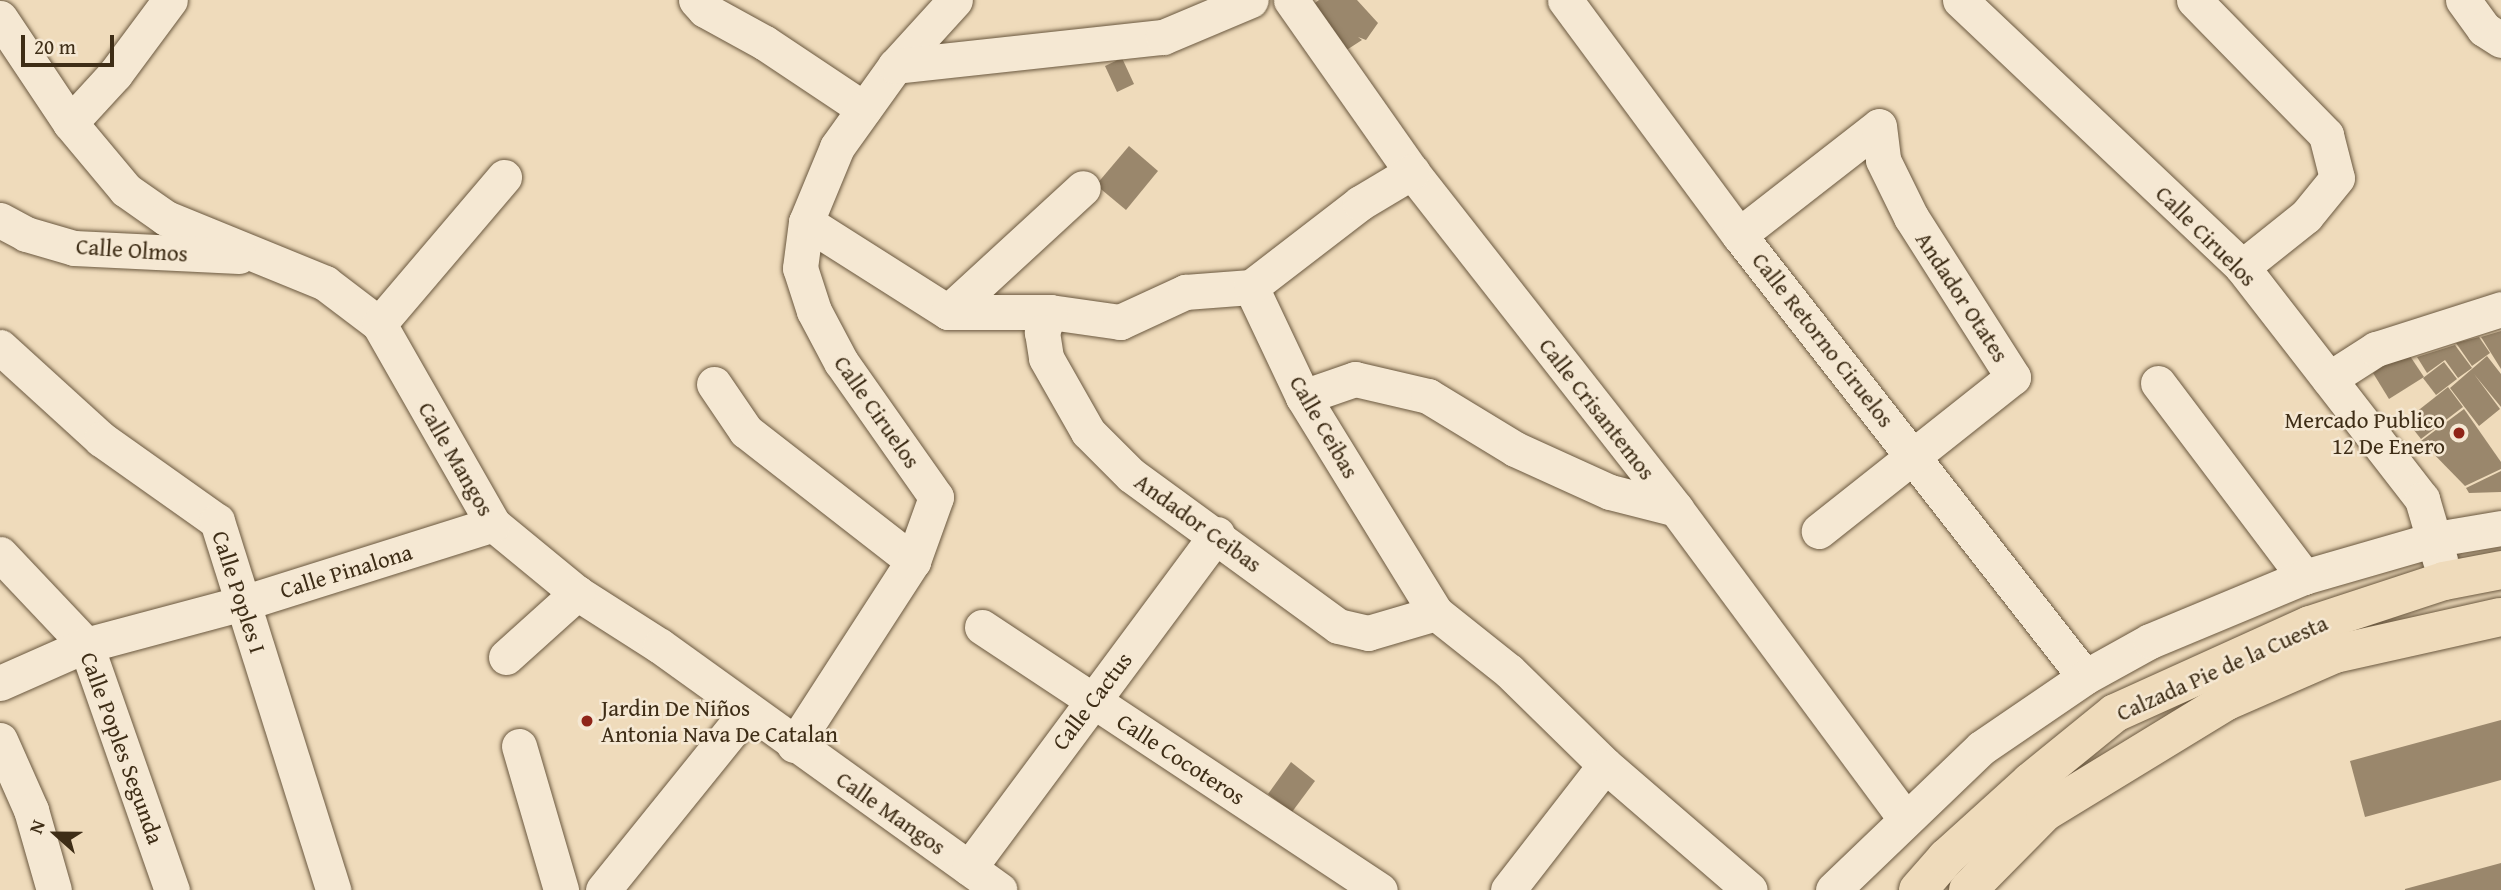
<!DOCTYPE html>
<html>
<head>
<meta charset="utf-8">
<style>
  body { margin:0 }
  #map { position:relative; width:2501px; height:890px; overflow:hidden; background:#efdbbb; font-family:"Gentium Book Plus",serif }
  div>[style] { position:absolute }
  .building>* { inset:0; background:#9a876c }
  .roads { filter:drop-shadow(0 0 2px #6a583f) drop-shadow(0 0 2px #6a583f) }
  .street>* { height:35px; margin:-17.5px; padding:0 17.5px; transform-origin:17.5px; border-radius:17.5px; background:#f5e8d3 }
  .primary>* { height:38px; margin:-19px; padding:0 19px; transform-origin:19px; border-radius:19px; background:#efdbbb }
  .dots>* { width:19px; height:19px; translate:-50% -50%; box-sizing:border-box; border:4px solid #f5e8d3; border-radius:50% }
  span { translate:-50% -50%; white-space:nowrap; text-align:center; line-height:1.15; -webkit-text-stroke:5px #f5e8d3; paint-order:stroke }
  .street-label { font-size:23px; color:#3e2d16 }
  .poi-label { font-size:23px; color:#3e2d16 }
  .right { translate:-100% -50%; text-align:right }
  .left { translate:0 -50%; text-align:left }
  .north { position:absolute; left:21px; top:799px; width:70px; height:70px; -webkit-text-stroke:5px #f5e8d3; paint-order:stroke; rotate:291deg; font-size:19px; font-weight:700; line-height:28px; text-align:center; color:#3e2d16 }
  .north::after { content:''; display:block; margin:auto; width:24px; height:32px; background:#3e2d16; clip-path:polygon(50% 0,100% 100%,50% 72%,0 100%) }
  .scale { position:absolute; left:21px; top:35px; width:93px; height:32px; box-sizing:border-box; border:4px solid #3e2d16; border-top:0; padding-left:9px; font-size:21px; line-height:24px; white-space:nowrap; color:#3e2d16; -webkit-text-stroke:5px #f5e8d3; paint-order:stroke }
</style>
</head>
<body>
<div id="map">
  <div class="building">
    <div style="clip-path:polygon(1319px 0,1357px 0,1378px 23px,1366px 40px,1358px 37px,1362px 40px,1342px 53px,1308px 8px)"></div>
    <div style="clip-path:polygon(1122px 58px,1134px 84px,1117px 92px,1105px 66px)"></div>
    <div style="clip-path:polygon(1129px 146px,1158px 171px,1126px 210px,1096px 185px)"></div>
    <div style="clip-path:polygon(2501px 331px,2501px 369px,2481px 337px)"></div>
    <div style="clip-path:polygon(2479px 337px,2490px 353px,2472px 366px,2456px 343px)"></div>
    <div style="clip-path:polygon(2455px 345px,2472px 368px,2458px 378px,2445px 360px,2427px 373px,2417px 357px)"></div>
    <div style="clip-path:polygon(2406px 350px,2424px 377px,2389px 399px,2373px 373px)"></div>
    <div style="clip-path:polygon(2487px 356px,2501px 374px,2501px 407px,2474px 374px,2500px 409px,2479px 426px,2450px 388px)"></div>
    <div style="clip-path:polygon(2444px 362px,2457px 379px,2436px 395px,2423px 378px)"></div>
    <div style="clip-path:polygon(2448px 387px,2463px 407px,2421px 439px,2406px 420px)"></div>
    <div style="clip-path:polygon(2464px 409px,2501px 462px,2501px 469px,2465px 486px,2421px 441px)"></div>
    <div style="clip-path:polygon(2501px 471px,2501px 492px,2469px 493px,2466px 488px)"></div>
    <div style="clip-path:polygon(2501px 720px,2501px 780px,2365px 817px,2350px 761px)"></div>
    <div style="clip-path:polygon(1291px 762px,1315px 781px,1292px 812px,1268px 794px)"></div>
    <div style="clip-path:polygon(2501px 863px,2501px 890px,2405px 890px,2405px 889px)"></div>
  </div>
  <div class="roads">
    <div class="street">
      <div style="left:696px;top:0;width:13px;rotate:48deg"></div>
      <div style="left:705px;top:10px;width:68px;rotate:28.8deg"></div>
      <div style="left:765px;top:43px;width:119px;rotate:33.7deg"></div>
      <div style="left:1291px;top:0;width:210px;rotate:54.9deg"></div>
      <div style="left:1412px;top:172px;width:428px;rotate:51.9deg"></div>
      <div style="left:1676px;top:509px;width:383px;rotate:53.5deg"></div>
      <div style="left:1565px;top:0;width:292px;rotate:53.5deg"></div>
      <div style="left:1739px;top:235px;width:561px;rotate:51.95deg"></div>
      <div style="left:1960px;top:0;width:388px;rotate:43.4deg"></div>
      <div style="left:2242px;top:267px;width:294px;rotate:52.2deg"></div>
      <div style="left:2422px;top:499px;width:64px;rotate:73.6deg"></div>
      <div style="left:2194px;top:0;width:189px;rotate:45.6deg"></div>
      <div style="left:2326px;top:135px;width:44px;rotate:75.7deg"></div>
      <div style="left:2337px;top:178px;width:49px;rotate:129.2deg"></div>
      <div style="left:2306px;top:216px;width:82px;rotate:141.4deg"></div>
      <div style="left:2463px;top:0;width:36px;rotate:54deg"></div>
      <div style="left:2484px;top:29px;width:20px;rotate:33deg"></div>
      <div style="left:0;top:18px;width:126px;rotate:56.3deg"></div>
      <div style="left:70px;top:123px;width:87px;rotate:50.1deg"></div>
      <div style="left:126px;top:190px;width:49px;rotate:35deg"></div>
      <div style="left:166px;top:218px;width:172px;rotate:22.2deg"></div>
      <div style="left:325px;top:283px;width:68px;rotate:37.2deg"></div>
      <div style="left:379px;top:324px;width:230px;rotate:60.3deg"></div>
      <div style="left:493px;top:524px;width:109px;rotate:39.4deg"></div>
      <div style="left:577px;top:593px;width:98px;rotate:32.6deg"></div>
      <div style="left:660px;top:646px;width:418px;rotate:35.7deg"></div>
      <div style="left:895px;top:66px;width:89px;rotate:-47.7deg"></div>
      <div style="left:70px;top:123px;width:67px;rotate:-47.4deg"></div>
      <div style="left:115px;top:74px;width:92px;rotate:-53.4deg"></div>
      <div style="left:0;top:220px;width:30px;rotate:28deg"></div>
      <div style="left:26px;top:234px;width:50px;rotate:16.3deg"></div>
      <div style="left:74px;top:248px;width:165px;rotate:2.8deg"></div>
      <div style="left:806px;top:222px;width:168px;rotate:32.4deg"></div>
      <div style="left:948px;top:312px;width:102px"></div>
      <div style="left:1050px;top:312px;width:71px;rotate:8.1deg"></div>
      <div style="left:1120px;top:322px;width:72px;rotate:-24.8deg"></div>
      <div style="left:1185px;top:292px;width:66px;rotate:-4.3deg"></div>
      <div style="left:1739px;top:235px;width:177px;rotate:-37.9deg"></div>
      <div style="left:1879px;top:126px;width:34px;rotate:83deg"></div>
      <div style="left:1883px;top:160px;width:64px;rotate:63.8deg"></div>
      <div style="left:1911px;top:217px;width:190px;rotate:57.5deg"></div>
      <div style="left:2013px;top:377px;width:248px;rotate:141.6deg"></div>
      <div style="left:1251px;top:287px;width:122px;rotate:64.7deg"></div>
      <div style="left:1303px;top:397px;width:254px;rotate:58.4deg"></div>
      <div style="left:1436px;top:613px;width:93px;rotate:38.5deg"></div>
      <div style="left:1509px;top:671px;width:134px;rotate:44.4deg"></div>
      <div style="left:1605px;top:765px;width:191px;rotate:40.8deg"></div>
      <div style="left:1251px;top:287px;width:138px;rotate:-37.6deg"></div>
      <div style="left:1360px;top:203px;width:61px;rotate:-30.8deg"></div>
      <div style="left:948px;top:312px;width:183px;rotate:-42.6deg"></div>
      <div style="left:1050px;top:312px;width:22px;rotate:112deg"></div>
      <div style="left:1042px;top:332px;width:26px;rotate:81deg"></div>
      <div style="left:1046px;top:358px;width:85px;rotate:60.4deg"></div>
      <div style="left:1088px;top:432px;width:61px;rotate:45deg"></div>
      <div style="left:1131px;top:475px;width:256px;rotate:36.1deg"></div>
      <div style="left:1338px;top:626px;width:31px;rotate:13deg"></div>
      <div style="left:1368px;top:633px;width:71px;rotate:-16.4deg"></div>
      <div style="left:379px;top:324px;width:193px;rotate:-49.6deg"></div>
      <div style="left:0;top:347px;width:137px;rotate:42.3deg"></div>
      <div style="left:101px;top:439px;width:142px;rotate:35.3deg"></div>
      <div style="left:217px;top:521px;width:387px;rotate:72.5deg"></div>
      <div style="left:2329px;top:379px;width:56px;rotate:-32.6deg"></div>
      <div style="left:2376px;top:349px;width:131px;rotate:-17.7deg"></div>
      <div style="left:2158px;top:383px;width:243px;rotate:53deg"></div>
      <div style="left:714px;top:384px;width:57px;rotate:55.8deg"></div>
      <div style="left:746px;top:431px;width:212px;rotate:37.9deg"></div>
      <div style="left:1303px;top:397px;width:55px;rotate:-19.1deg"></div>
      <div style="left:1355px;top:379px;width:75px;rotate:13.1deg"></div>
      <div style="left:1428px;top:396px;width:102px;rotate:31.3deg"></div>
      <div style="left:1515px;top:449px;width:104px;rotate:24.4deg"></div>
      <div style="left:1610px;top:492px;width:68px;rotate:14.4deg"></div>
      <div style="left:0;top:554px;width:125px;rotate:46.6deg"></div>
      <div style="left:86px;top:645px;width:260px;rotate:70.7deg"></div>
      <div style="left:982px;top:627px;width:477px;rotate:33.5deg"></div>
      <div style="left:506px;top:657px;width:96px;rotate:-42deg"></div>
      <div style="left:0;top:683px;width:94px;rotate:-23.8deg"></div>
      <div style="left:86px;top:645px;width:163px;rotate:-15deg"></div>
      <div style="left:243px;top:603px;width:262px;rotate:-17.5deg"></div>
      <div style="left:0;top:740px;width:77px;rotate:66.1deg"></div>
      <div style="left:31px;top:810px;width:83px;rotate:74deg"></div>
      <div style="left:794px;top:745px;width:219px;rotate:-57.1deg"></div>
      <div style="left:913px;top:561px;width:68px;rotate:-70.2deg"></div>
      <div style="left:936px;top:497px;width:165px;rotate:-125.1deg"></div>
      <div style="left:841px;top:362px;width:58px;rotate:-117.9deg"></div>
      <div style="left:814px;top:311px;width:45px;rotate:-108deg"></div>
      <div style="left:800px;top:268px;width:46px;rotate:-82.6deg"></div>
      <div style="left:806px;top:222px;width:81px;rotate:-67.5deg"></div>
      <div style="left:837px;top:147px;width:100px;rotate:-54.4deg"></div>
      <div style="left:895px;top:66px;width:270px;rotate:-6.2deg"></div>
      <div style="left:1163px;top:37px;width:95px;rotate:-22.8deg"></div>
      <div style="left:519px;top:746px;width:150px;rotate:73.7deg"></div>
      <div style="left:969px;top:868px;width:416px;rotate:-53.4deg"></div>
      <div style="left:603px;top:890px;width:231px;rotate:-51.1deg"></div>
      <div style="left:1508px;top:890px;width:158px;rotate:-52.2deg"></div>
      <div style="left:1833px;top:890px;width:205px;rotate:-43.8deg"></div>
      <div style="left:1981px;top:748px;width:126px;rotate:-34.3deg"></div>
      <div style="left:2085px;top:677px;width:74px;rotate:-29deg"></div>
      <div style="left:2150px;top:641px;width:167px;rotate:-22.6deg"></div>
      <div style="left:2304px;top:577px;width:137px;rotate:-16.1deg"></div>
      <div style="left:2436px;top:539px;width:66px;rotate:-9.6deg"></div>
    </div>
    <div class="primary">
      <div style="left:1918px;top:890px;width:43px;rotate:-48.8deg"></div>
      <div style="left:1946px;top:858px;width:113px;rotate:-42.1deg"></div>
      <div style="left:2030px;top:782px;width:109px;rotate:-39.1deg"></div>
      <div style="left:2115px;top:713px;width:214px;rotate:-24.3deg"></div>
      <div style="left:2310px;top:625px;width:141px;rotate:-18.2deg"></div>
      <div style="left:2444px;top:581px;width:58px;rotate:-10.9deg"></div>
      <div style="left:1968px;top:890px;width:110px;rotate:-45.4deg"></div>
      <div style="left:2045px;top:812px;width:213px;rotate:-31.4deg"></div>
      <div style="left:2227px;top:701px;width:118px;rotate:-23.5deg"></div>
      <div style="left:2335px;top:654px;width:170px;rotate:-12.6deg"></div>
    </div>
  </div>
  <div class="dots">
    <div style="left:2459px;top:433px;background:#8f2418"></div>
    <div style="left:587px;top:721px;background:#8f2418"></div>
  </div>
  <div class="street-label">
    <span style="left:2206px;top:236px;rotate:45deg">Calle Ciruelos</span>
    <span style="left:132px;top:250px;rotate:4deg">Calle Olmos</span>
    <span style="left:1962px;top:297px;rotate:57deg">Andador Otates</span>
    <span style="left:1823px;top:340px;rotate:52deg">Calle Retorno Ciruelos</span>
    <span style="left:1597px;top:409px;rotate:52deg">Calle Crisantemos</span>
    <span style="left:877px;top:412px;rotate:55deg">Calle Ciruelos</span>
    <span style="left:1324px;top:427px;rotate:60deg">Calle Ceibas</span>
    <span style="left:456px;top:459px;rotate:60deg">Calle Mangos</span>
    <span style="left:1198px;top:523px;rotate:36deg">Andador Ceibas</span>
    <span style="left:346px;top:571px;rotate:-17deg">Calle Pinalona</span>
    <span style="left:239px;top:592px;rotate:72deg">Calle Poples I</span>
    <span style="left:2222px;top:668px;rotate:-24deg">Calzada Pie de la Cuesta</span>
    <span style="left:1092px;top:701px;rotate:-53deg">Calle Cactus</span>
    <span style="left:122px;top:748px;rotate:70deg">Calle Poples Segunda</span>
    <span style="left:1181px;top:759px;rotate:33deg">Calle Cocoteros</span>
    <span style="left:891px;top:813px;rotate:35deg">Calle Mangos</span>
  </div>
  <div class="poi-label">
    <span class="right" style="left:2445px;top:433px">Mercado Publico<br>12 De Enero</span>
    <span class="left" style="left:601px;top:721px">Jardin De Niños<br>Antonia Nava De Catalan</span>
  </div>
  <div class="north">N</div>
  <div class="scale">20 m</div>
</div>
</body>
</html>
